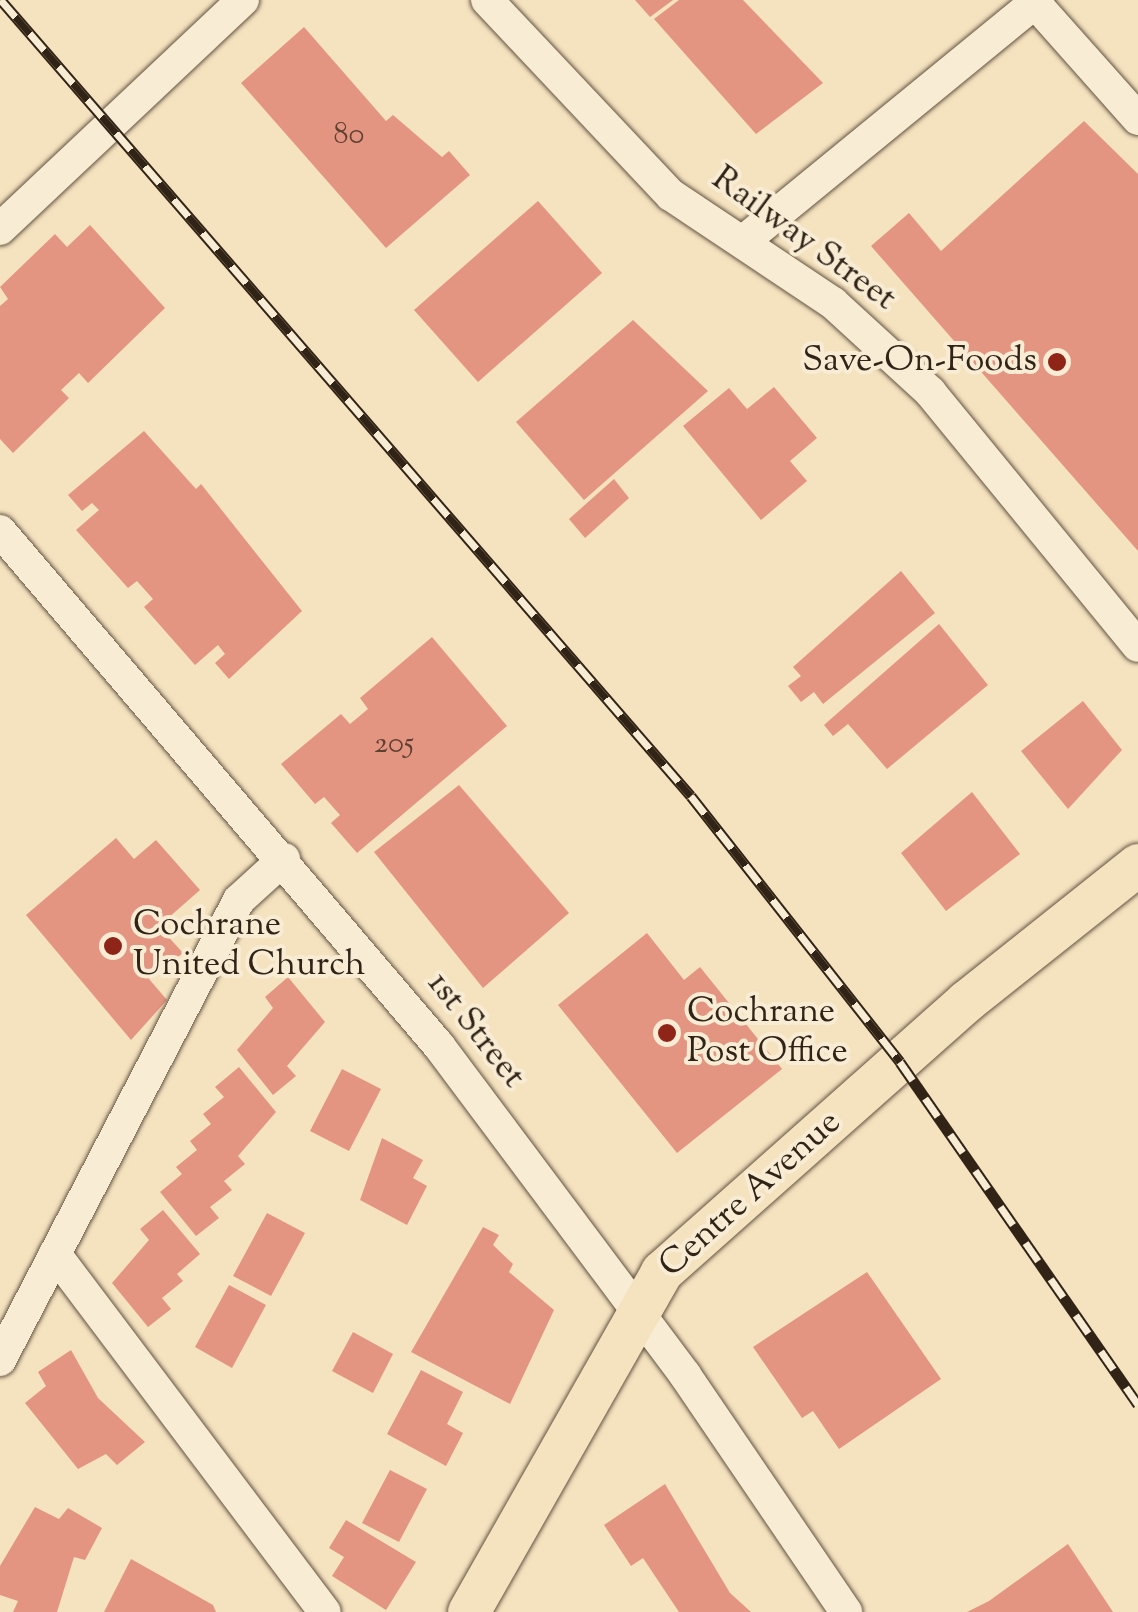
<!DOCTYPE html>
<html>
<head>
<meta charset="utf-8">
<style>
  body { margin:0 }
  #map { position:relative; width:1138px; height:1612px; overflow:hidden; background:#f5e2bf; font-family:"Sorts Mill Goudy",serif }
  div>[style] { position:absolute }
  .building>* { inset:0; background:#e49581 }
  .roads { filter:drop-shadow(0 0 2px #625441) drop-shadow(0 0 2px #625441) }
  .minor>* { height:32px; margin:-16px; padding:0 16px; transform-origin:16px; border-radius:16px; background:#f8ecd5 }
  .major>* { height:42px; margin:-21px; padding:0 21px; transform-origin:21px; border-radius:21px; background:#f5e2bf }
  .rail>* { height:11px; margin-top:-5.5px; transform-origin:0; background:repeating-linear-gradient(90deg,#f8ecd5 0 22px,#312417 0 44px); box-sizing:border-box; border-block:2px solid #312417 }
  .dots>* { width:28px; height:28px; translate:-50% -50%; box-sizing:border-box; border:5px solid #f8ecd5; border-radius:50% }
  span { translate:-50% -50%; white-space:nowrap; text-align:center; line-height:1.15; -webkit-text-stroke:8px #f8ecd5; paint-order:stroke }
  .number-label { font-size:30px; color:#5e4032 }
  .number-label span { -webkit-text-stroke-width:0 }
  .street-label { font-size:35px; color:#312417 }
  .poi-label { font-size:35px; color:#312417 }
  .right { translate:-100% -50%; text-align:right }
  .left { translate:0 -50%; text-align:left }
</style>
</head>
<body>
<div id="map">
  <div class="building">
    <div style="clip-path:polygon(635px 0,673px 0,650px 17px)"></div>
    <div style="clip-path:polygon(679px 0,743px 0,823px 83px,756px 134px,654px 19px)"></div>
    <div style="clip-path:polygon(304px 27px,386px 121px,393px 115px,442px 157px,449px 151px,470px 175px,386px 248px,241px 83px)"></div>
    <div style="clip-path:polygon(1084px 121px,1138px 174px,1138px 551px,871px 246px,909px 213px,941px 251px)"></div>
    <div style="clip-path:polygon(538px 201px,602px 273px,478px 382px,414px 310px)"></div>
    <div style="clip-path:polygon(90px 225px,165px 308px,88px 383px,79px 373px,61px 390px,69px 398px,13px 453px,0 439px,0 306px,8px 299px,0 287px,55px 234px,67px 247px)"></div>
    <div style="clip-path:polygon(633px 320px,708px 391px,584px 500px,516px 422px)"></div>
    <div style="clip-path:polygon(774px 387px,817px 438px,790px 461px,807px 481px,761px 520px,683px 426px,729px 388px,747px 409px)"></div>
    <div style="clip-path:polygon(144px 431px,196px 489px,201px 484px,302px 611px,229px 679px,215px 663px,225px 654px,218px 645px,195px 665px,144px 607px,153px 599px,137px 581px,128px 588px,76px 530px,99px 510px,92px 503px,82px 511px,68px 495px)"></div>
    <div style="clip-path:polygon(614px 479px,629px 498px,585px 538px,569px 519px)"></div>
    <div style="clip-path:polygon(901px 571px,935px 613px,823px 704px,814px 692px,801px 702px,788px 686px,801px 676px,793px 667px)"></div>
    <div style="clip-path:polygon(939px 624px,988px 685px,887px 769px,848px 724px,833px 736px,824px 725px)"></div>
    <div style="clip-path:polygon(432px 637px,507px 726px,357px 853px,331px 823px,340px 815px,324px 797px,315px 804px,281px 764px,341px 714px,350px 724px,368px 709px,360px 698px)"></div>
    <div style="clip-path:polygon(1083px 701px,1122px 750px,1068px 809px,1021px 751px)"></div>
    <div style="clip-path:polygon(459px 785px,569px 913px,483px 988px,374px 852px)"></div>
    <div style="clip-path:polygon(972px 792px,1020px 854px,946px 911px,901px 853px)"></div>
    <div style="clip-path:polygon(116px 838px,134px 859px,156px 840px,200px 890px,151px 933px,164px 932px,183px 953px,149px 979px,167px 1000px,131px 1040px,26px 915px)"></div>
    <div style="clip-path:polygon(647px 933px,684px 980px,700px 967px,782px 1069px,677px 1153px,558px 1005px)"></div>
    <div style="clip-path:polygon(288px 977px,325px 1022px,287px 1066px,296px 1076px,273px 1095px,237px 1050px,273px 1008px,265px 997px)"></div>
    <div style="clip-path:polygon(239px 1067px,276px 1112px,238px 1156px,245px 1164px,224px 1181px,232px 1190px,210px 1207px,219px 1218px,196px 1236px,160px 1192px,182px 1174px,176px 1167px,197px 1150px,190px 1141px,211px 1124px,203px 1114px,224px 1097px,215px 1087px)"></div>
    <div style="clip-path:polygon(342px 1069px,381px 1089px,349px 1151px,310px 1131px)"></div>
    <div style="clip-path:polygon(382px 1138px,423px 1160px,413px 1178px,427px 1186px,407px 1225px,360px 1200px)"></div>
    <div style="clip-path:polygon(163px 1210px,200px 1254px,177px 1274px,183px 1281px,162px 1298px,171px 1309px,148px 1327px,112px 1283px,149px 1240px,140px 1229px)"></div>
    <div style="clip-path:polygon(267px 1213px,305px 1233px,271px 1296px,233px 1276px)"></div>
    <div style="clip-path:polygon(483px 1227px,499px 1235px,493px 1245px,513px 1264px,509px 1272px,554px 1310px,510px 1404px,411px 1352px)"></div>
    <div style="clip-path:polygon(867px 1272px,941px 1379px,839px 1449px,813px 1411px,802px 1418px,753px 1347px)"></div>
    <div style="clip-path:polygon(229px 1285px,266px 1305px,232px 1368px,195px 1347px)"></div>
    <div style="clip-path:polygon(353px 1332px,393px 1354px,373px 1393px,332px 1371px)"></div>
    <div style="clip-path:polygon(71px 1350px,98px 1398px,145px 1442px,117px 1465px,106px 1454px,78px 1469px,25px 1403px,46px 1386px,38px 1372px)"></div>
    <div style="clip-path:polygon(421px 1370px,463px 1392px,447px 1424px,463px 1433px,446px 1466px,387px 1434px)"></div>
    <div style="clip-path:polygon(390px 1470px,427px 1489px,399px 1542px,362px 1523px)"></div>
    <div style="clip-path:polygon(665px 1484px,730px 1593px,751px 1612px,679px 1612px,643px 1558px,631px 1566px,604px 1525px)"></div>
    <div style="clip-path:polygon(35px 1507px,59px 1519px,68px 1508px,102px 1528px,85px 1560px,74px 1557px,57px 1612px,13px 1612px,18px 1601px,0 1595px,0 1566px)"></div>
    <div style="clip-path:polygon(346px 1520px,416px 1562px,386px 1610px,332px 1576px,344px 1557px,329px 1548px)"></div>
    <div style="clip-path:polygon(1068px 1544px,1113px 1612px,967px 1612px,989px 1601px)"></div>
    <div style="clip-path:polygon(131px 1559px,213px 1605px,216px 1612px,104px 1612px)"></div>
  </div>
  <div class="roads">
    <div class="minor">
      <div style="left:487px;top:0;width:268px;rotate:46.7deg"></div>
      <div style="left:671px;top:195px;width:195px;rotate:33.7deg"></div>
      <div style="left:833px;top:303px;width:132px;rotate:42.5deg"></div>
      <div style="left:930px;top:392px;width:328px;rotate:50.7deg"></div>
      <div style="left:1035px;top:3px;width:155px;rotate:48.4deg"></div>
      <div style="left:0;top:229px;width:334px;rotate:-43.3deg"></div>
      <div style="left:745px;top:240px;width:379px;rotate:-39.3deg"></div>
      <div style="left:0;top:531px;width:677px;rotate:49.55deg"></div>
      <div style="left:439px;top:1046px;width:411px;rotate:53.2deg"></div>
      <div style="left:685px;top:1375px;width:287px;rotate:55.8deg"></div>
      <div style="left:55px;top:1254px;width:448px;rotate:53deg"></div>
      <div style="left:0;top:1360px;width:518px;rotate:-62.55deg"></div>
      <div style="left:239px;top:900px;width:61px;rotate:-42.3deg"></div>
    </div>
    <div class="major">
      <div style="left:469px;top:1612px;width:391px;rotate:-60.4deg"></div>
      <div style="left:662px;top:1272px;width:407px;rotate:-41.6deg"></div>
      <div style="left:966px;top:1002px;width:220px;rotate:-38.5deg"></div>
    </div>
  </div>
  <div class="rail">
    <div style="left:1px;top:0;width:1053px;rotate:49.08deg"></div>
    <div style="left:691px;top:796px;width:338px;rotate:51.8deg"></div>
    <div style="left:900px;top:1062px;width:417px;rotate:55.2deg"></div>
  </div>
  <div class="dots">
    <div style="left:1057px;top:362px;background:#8f2418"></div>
    <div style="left:113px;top:946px;background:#8f2418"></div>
    <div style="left:667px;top:1033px;background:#8f2418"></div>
  </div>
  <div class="number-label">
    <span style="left:349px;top:136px">80</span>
    <span style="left:394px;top:745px">205</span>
  </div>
  <div class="street-label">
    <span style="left:803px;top:240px;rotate:36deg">Railway Street</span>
    <span style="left:475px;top:1031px;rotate:52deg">1st Street</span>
    <span style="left:751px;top:1195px;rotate:-42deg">Centre Avenue</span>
  </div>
  <div class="poi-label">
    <span class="right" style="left:1037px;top:362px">Save-On-Foods</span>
    <span class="left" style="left:133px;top:946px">Cochrane<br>United Church</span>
    <span class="left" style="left:687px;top:1033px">Cochrane<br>Post Office</span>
  </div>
</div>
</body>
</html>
